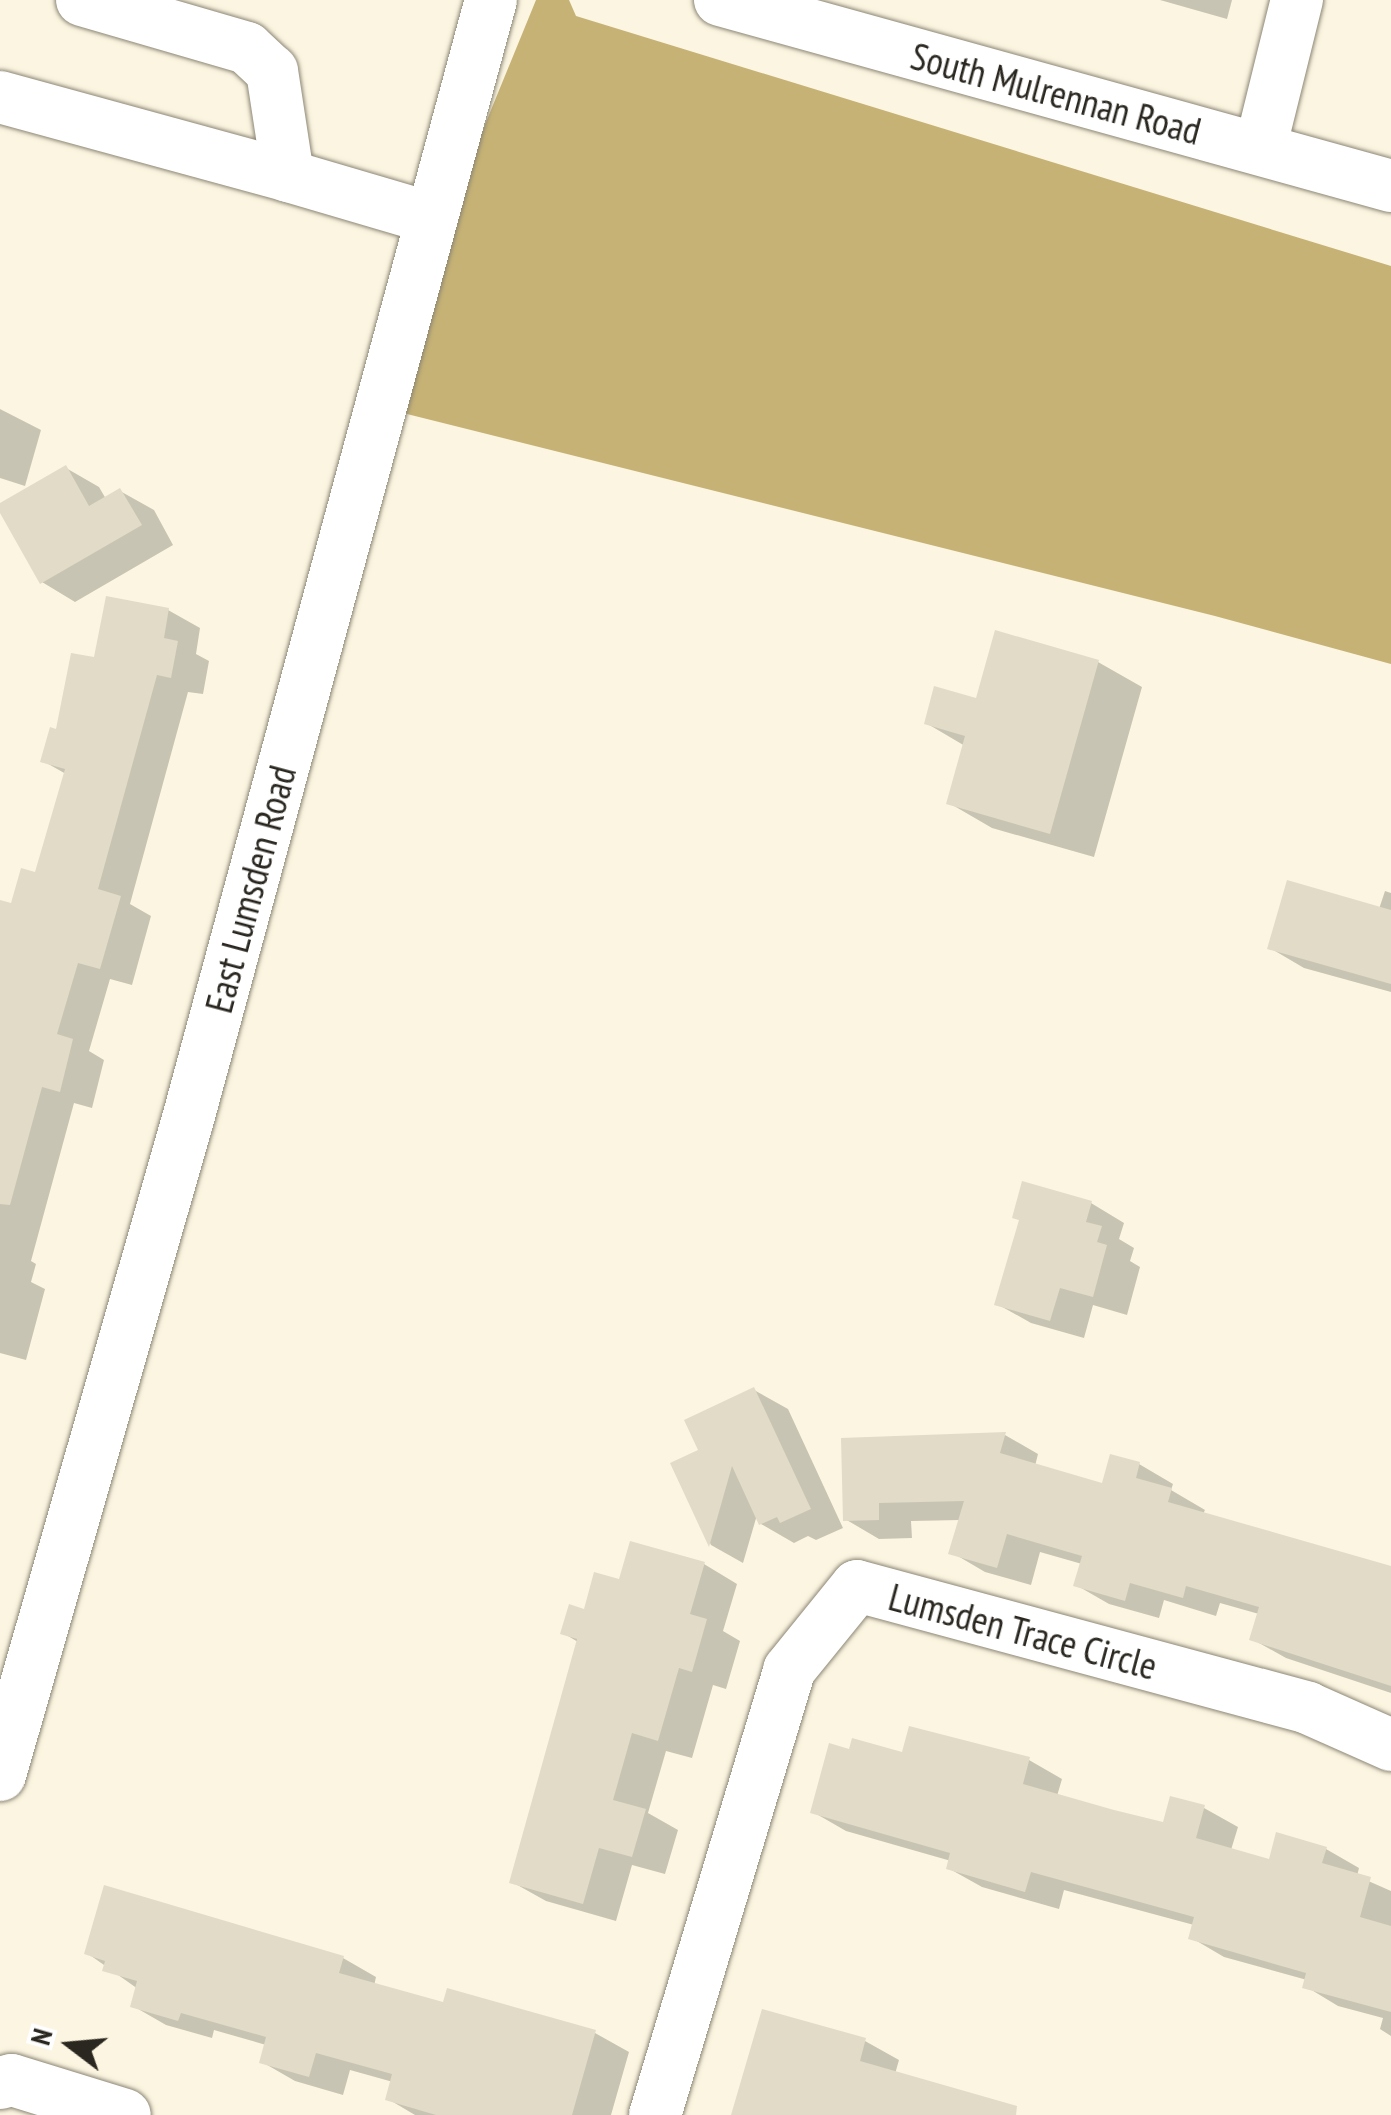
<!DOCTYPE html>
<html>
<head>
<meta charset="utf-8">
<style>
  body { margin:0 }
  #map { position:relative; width:1391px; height:2115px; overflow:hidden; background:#fbf5e1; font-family:"PT Sans Narrow",sans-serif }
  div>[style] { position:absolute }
  .forest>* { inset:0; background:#c6b275 }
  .shadow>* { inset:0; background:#0003 }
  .building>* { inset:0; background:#e1dbc8 }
  .roads { filter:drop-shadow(0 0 2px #8c8675) drop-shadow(0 0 2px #8c8675) }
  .minor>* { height:52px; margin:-26px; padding:0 26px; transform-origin:26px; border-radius:26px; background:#fff }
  span { translate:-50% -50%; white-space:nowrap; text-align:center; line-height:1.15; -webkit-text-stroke:8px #fff; paint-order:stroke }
  .street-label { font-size:38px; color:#2a2720 }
  .north { position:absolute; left:20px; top:1995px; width:100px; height:100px; -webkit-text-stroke:8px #fff; paint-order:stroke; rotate:286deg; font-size:28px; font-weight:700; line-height:40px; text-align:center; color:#2a2720 }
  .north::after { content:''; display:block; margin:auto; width:35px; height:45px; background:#2a2720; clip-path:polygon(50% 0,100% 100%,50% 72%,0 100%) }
</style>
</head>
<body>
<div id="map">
  <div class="forest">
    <div style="clip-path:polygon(536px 0,569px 0,576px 16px,1391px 266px,1391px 664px,1215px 616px,403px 413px,473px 154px)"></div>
  </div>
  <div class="shadow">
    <div style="clip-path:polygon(1160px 0,1232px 0,1227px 19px)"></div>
    <div style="clip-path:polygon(0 409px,41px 430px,25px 486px,0 478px)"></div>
    <div style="clip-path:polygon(66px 468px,99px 487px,106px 499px,120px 491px,154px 510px,173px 545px,75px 602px,42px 582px)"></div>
    <div style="clip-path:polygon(168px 610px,200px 628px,196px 654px,209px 661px,203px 694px,188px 692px,130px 904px,151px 916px,132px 985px,110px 979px,89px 1051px,104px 1060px,92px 1108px,74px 1103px,31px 1261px,36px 1264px,31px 1282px,45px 1289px,26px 1360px,0 1353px,0 916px,37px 875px,66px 774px,43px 761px,96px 660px)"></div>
    <div style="clip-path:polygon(997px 633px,1098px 662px,1142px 687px,1094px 857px,992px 828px,949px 803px,965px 746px,926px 723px,978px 701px)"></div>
    <div style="clip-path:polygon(1385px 891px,1391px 893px,1391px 992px,1304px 968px,1270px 948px,1379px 909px)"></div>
    <div style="clip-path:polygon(1091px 1203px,1124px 1223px,1119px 1239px,1134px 1248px,1130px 1261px,1140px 1267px,1127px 1315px,1093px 1305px,1084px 1338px,1031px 1323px,997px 1304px)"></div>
    <div style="clip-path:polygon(754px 1390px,788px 1409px,843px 1528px,816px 1540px,808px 1536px,794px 1543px,761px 1524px,757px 1515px,743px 1563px,711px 1545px,673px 1464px,701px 1451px)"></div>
    <div style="clip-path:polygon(1005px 1435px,1038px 1454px,1035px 1466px,1104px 1486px,1139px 1464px,1173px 1484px,1171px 1490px,1205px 1510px,1203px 1514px,1391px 1569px,1391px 1693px,1286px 1658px,1252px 1639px,1259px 1614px,1220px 1603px,1216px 1616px,1164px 1600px,1159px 1618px,1109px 1604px,1076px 1585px,1082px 1564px,1040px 1552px,1031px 1585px,985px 1572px,951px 1552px,961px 1520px,911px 1521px,912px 1538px,879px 1539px,845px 1519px,843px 1440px)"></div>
    <div style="clip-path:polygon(704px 1564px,737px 1584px,723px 1631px,740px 1641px,726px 1689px,713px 1685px,692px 1758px,666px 1751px,648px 1813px,678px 1830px,665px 1874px,632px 1865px,616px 1921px,546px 1901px,512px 1882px,578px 1642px,563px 1633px,621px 1582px)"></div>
    <div style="clip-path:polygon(850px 1752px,1029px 1760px,1062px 1779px,1057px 1796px,1165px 1825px,1172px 1799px,1204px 1808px,1238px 1827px,1231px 1850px,1270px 1862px,1326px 1849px,1359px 1868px,1357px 1876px,1391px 1891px,1391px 2036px,1380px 2029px,1383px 2018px,1338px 2006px,1305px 1986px,1307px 1980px,1224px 1957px,1190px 1937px,1194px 1925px,1064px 1890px,1059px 1909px,982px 1887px,948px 1868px,951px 1861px,846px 1831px,813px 1812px)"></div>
    <div style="clip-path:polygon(87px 1953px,343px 1958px,376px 1977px,374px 1986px,445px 2005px,449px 1991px,595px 2033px,629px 2052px,611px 2115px,415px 2115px,388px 2099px,393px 2082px,350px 2070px,343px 2095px,295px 2081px,262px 2062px,266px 2045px,214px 2030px,212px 2038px,166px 2025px,133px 2006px,138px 1989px)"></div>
    <div style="clip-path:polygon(865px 2041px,899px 2060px,895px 2074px,1012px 2115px,734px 2115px)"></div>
  </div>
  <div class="building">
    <div style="clip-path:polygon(66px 465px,89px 506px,120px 488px,142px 525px,40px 584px,0 513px,0 503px)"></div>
    <div style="clip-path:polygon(106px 596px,169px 608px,164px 638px,178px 641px,171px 678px,157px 675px,98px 889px,121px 896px,100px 969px,78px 963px,57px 1034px,73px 1039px,60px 1092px,42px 1087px,10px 1205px,0 1204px,0 900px,11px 903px,21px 868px,35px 872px,65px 769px,40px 762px,50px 727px,56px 729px,71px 653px,94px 657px)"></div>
    <div style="clip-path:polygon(995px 630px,1099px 660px,1050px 834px,946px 804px,965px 736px,924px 724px,934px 686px,976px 698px)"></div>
    <div style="clip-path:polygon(1287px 880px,1391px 910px,1391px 984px,1267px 949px)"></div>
    <div style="clip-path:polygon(1022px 1181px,1092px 1201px,1086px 1222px,1102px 1226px,1097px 1242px,1107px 1245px,1093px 1297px,1060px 1288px,1050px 1321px,994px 1305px,1019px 1220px,1012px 1218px)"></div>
    <div style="clip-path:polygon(754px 1387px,811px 1509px,780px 1523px,777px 1517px,759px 1525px,732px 1466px,709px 1547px,670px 1463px,698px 1450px,684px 1420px)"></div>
    <div style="clip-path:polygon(1006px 1432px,1000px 1453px,1102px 1483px,1110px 1454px,1140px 1462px,1136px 1478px,1172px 1488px,1168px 1502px,1391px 1566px,1391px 1686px,1249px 1640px,1259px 1607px,1186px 1586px,1183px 1598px,1130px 1583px,1125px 1601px,1073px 1586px,1082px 1556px,1007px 1534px,997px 1568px,948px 1554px,964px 1501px,879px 1503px,879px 1520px,843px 1521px,841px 1438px)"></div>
    <div style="clip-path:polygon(630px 1541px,705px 1562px,690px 1614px,707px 1619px,692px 1672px,679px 1668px,658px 1741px,632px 1733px,613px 1800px,646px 1809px,632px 1857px,599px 1848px,583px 1904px,509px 1883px,577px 1639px,560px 1634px,569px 1604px,584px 1609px,594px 1572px,619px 1579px)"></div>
    <div style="clip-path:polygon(909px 1726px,1030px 1757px,1023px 1784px,1114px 1810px,1163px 1822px,1170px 1796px,1205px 1805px,1196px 1838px,1269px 1859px,1276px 1832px,1327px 1847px,1322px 1863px,1371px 1877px,1360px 1917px,1391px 1926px,1391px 2012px,1302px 1988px,1306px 1973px,1188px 1939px,1194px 1917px,1031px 1872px,1025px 1892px,946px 1869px,950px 1853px,810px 1813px,829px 1743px,849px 1749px,852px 1738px,902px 1752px)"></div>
    <div style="clip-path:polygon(104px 1885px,344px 1956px,339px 1973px,443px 2002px,447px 1988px,596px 2030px,572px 2115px,436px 2115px,385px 2100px,392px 2074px,316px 2053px,309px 2077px,259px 2063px,266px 2037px,181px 2013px,178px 2021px,130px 2007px,137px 1981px,102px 1971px,105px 1961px,84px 1954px)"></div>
    <div style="clip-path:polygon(762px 2009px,866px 2038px,860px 2061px,1017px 2106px,1016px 2115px,731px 2115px)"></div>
  </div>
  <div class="roads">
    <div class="minor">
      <div style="left:82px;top:0;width:172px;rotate:16.2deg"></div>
      <div style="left:247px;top:48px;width:34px;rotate:43deg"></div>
      <div style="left:272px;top:71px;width:106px;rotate:81.3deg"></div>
      <div style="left:288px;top:176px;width:149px;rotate:16.4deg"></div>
      <div style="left:720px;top:0;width:696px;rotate:15.49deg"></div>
      <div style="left:0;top:97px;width:299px;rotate:15.3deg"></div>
      <div style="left:1260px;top:149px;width:154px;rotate:-76.1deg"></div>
      <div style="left:0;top:1775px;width:682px;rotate:-74.01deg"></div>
      <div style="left:188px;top:1119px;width:1159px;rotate:-74.85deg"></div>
      <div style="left:0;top:2083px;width:12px;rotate:-14deg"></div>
      <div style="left:12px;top:2080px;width:118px;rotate:17.2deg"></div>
      <div style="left:655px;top:2115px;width:465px;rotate:-73.2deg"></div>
      <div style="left:789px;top:1670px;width:108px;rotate:-51deg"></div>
      <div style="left:857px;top:1586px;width:467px;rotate:15.1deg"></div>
      <div style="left:1308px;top:1708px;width:91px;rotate:24deg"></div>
    </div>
  </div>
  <div class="street-label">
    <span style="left:1056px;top:93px;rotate:15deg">South Mulrennan Road</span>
    <span style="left:250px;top:889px;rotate:-75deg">East Lumsden Road</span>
    <span style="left:1023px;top:1631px;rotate:15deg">Lumsden Trace Circle</span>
  </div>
  <div class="north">N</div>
</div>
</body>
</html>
